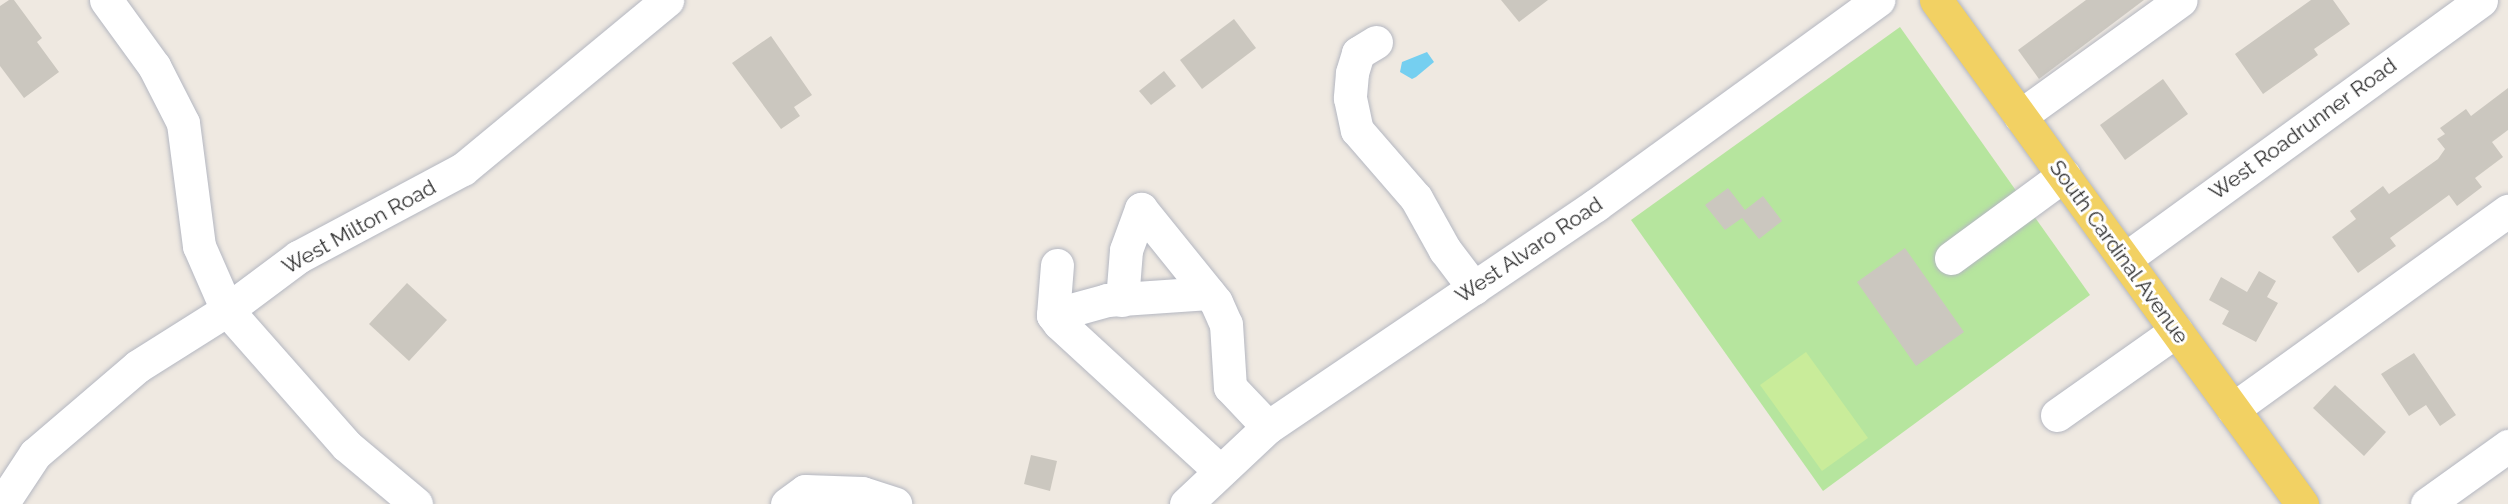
<!DOCTYPE html>
<html>
<head>
<meta charset="utf-8">
<style>
  body { margin:0 }
  #map { position:relative; width:2508px; height:504px; overflow:hidden; background:#efe9e1; font-family:Raleway,sans-serif }
  div>[style] { position:absolute }
  .green>* { inset:0; background:#b6e59e }
  .pitch>* { inset:0; background:#c9ec9a }
  .water>* { inset:0; background:#75cff0 }
  .building>* { inset:0; background:#cbc7bf }
  .roads { filter:drop-shadow(0 0 2px #b4b7c1) drop-shadow(0 0 2px #b4b7c1) }
  .minor>* { height:33px; margin:-16.5px; padding:0 16.5px; transform-origin:16.5px; border-radius:16.5px; background:#fff }
  .major>* { height:33px; margin:-16.5px; padding:0 16.5px; transform-origin:16.5px; border-radius:16.5px; background:#f2d163 }
  span { translate:-50% -50%; white-space:nowrap; text-align:center; line-height:1.15; -webkit-text-stroke:6px #fff; paint-order:stroke }
  .street-label { font-size:21px; color:#2e2e2e }
</style>
</head>
<body>
<div id="map">
  <div class="green">
    <div style="clip-path:polygon(1900px 27px,2090px 295px,1823px 491px,1631px 220px)"></div>
  </div>
  <div class="pitch">
    <div style="clip-path:polygon(1806px 352px,1868px 438px,1822px 471px,1760px 385px)"></div>
  </div>
  <div class="water">
    <div style="clip-path:polygon(1427px 52px,1434px 62px,1416px 77px,1412px 79px,1400px 72px,1402px 62px)"></div>
  </div>
  <div class="building">
    <div style="clip-path:polygon(9px 0,14px 0,42px 38px,37px 42px,59px 72px,24px 98px,0 66px,0 6px)"></div>
    <div style="clip-path:polygon(1501px 0,1548px 0,1519px 22px)"></div>
    <div style="clip-path:polygon(2086px 0,2144px 0,2039px 79px,2018px 50px)"></div>
    <div style="clip-path:polygon(2311px 0,2333px 0,2350px 24px,2314px 49px,2318px 55px,2263px 94px,2235px 54px)"></div>
    <div style="clip-path:polygon(1234px 19px,1256px 48px,1202px 89px,1180px 60px)"></div>
    <div style="clip-path:polygon(771px 36px,812px 95px,794px 107px,800px 116px,781px 129px,732px 63px)"></div>
    <div style="clip-path:polygon(1164px 71px,1176px 86px,1151px 105px,1139px 91px)"></div>
    <div style="clip-path:polygon(2163px 79px,2188px 114px,2125px 160px,2100px 125px)"></div>
    <div style="clip-path:polygon(2508px 88px,2508px 130px,2492px 142px,2503px 157px,2475px 178px,2482px 187px,2457px 206px,2449px 195px,2390px 238px,2396px 246px,2358px 273px,2332px 237px,2356px 219px,2350px 211px,2383px 186px,2389px 194px,2438px 159px,2445px 149px,2437px 139px,2445px 134px,2440px 128px,2466px 109px,2471px 116px)"></div>
    <div style="clip-path:polygon(1728px 188px,1745px 210px,1763px 196px,1782px 221px,1759px 239px,1742px 218px,1725px 230px,1705px 205px)"></div>
    <div style="clip-path:polygon(1905px 248px,1964px 332px,1916px 366px,1857px 282px)"></div>
    <div style="clip-path:polygon(2259px 271px,2276px 281px,2267px 297px,2278px 303px,2256px 342px,2222px 324px,2229px 311px,2209px 300px,2221px 277px,2247px 292px)"></div>
    <div style="clip-path:polygon(407px 283px,447px 320px,409px 361px,369px 324px)"></div>
    <div style="clip-path:polygon(2414px 353px,2456px 415px,2440px 426px,2426px 405px,2409px 416px,2381px 374px)"></div>
    <div style="clip-path:polygon(2335px 385px,2386px 432px,2364px 456px,2313px 408px)"></div>
    <div style="clip-path:polygon(1031px 455px,1057px 461px,1050px 491px,1024px 484px)"></div>
  </div>
  <div class="roads">
    <div class="minor">
      <div style="left:106px;top:0;width:82px;rotate:54deg"></div>
      <div style="left:154px;top:66px;width:64px;rotate:63deg"></div>
      <div style="left:183px;top:123px;width:124px;rotate:82.6deg"></div>
      <div style="left:199px;top:246px;width:70px;rotate:66.4deg"></div>
      <div style="left:227px;top:310px;width:181px;rotate:48.6deg"></div>
      <div style="left:347px;top:446px;width:90px;rotate:40deg"></div>
      <div style="left:1376px;top:42px;width:21px;rotate:149deg"></div>
      <div style="left:1358px;top:53px;width:21px;rotate:107deg"></div>
      <div style="left:1352px;top:73px;width:25px;rotate:95deg"></div>
      <div style="left:1350px;top:98px;width:33px;rotate:78deg"></div>
      <div style="left:1357px;top:130px;width:90px;rotate:49.1deg"></div>
      <div style="left:1416px;top:198px;width:60px;rotate:60.9deg"></div>
      <div style="left:1445px;top:250px;width:48px;rotate:52.7deg"></div>
      <div style="left:2020px;top:116px;width:198px;rotate:-35.8deg"></div>
      <div style="left:1951px;top:258px;width:140px;rotate:-36.3deg"></div>
      <div style="left:2125px;top:259px;width:440px;rotate:-36deg"></div>
      <div style="left:1057px;top:265px;width:50px;rotate:94.6deg"></div>
      <div style="left:1053px;top:315px;width:10px;rotate:53deg"></div>
      <div style="left:1059px;top:323px;width:217px;rotate:42.6deg"></div>
      <div style="left:1122px;top:300px;width:50px;rotate:-85.4deg"></div>
      <div style="left:1126px;top:250px;width:44px;rotate:-69.9deg"></div>
      <div style="left:1141px;top:209px;width:119px;rotate:51.1deg"></div>
      <div style="left:1216px;top:302px;width:24px;rotate:66deg"></div>
      <div style="left:1226px;top:324px;width:63px;rotate:86.4deg"></div>
      <div style="left:1230px;top:387px;width:55px;rotate:46.5deg"></div>
      <div style="left:1053px;top:315px;width:56px;rotate:-15.5deg"></div>
      <div style="left:1107px;top:300px;width:102px;rotate:-3.9deg"></div>
      <div style="left:2233px;top:409px;width:339px;rotate:-35.8deg"></div>
      <div style="left:2057px;top:415px;width:146px;rotate:-35.2deg"></div>
      <div style="left:2px;top:504px;width:60px;rotate:-56.6deg"></div>
      <div style="left:35px;top:454px;width:135px;rotate:-40.5deg"></div>
      <div style="left:138px;top:366px;width:105px;rotate:-32.2deg"></div>
      <div style="left:227px;top:310px;width:89px;rotate:-36.7deg"></div>
      <div style="left:298px;top:257px;width:187px;rotate:-28.1deg"></div>
      <div style="left:463px;top:169px;width:265px;rotate:-39.6deg"></div>
      <div style="left:787px;top:504px;width:22px;rotate:-36deg"></div>
      <div style="left:805px;top:491px;width:57px;rotate:2deg"></div>
      <div style="left:862px;top:493px;width:35px;rotate:18deg"></div>
      <div style="left:1186px;top:504px;width:112px;rotate:-43.2deg"></div>
      <div style="left:1268px;top:427px;width:396px;rotate:-34.1deg"></div>
      <div style="left:1596px;top:205px;width:349px;rotate:-36deg"></div>
      <div style="left:2427px;top:504px;width:100px;rotate:-35.6deg"></div>
    </div>
    <div class="major">
      <div style="left:1936px;top:0;width:623px;rotate:54.01deg"></div>
    </div>
  </div>
  <div class="street-label">
    <span style="left:2303px;top:129px;rotate:-36deg">West Roadrunner Road</span>
    <span style="left:359px;top:227px;rotate:-29deg">West Milton Road</span>
    <span style="left:1529px;top:250px;rotate:-34deg">West Alvaro Road</span>
    <span style="left:2119px;top:252px;rotate:54deg">South Cardinal Avenue</span>
  </div>
</div>
</body>
</html>
